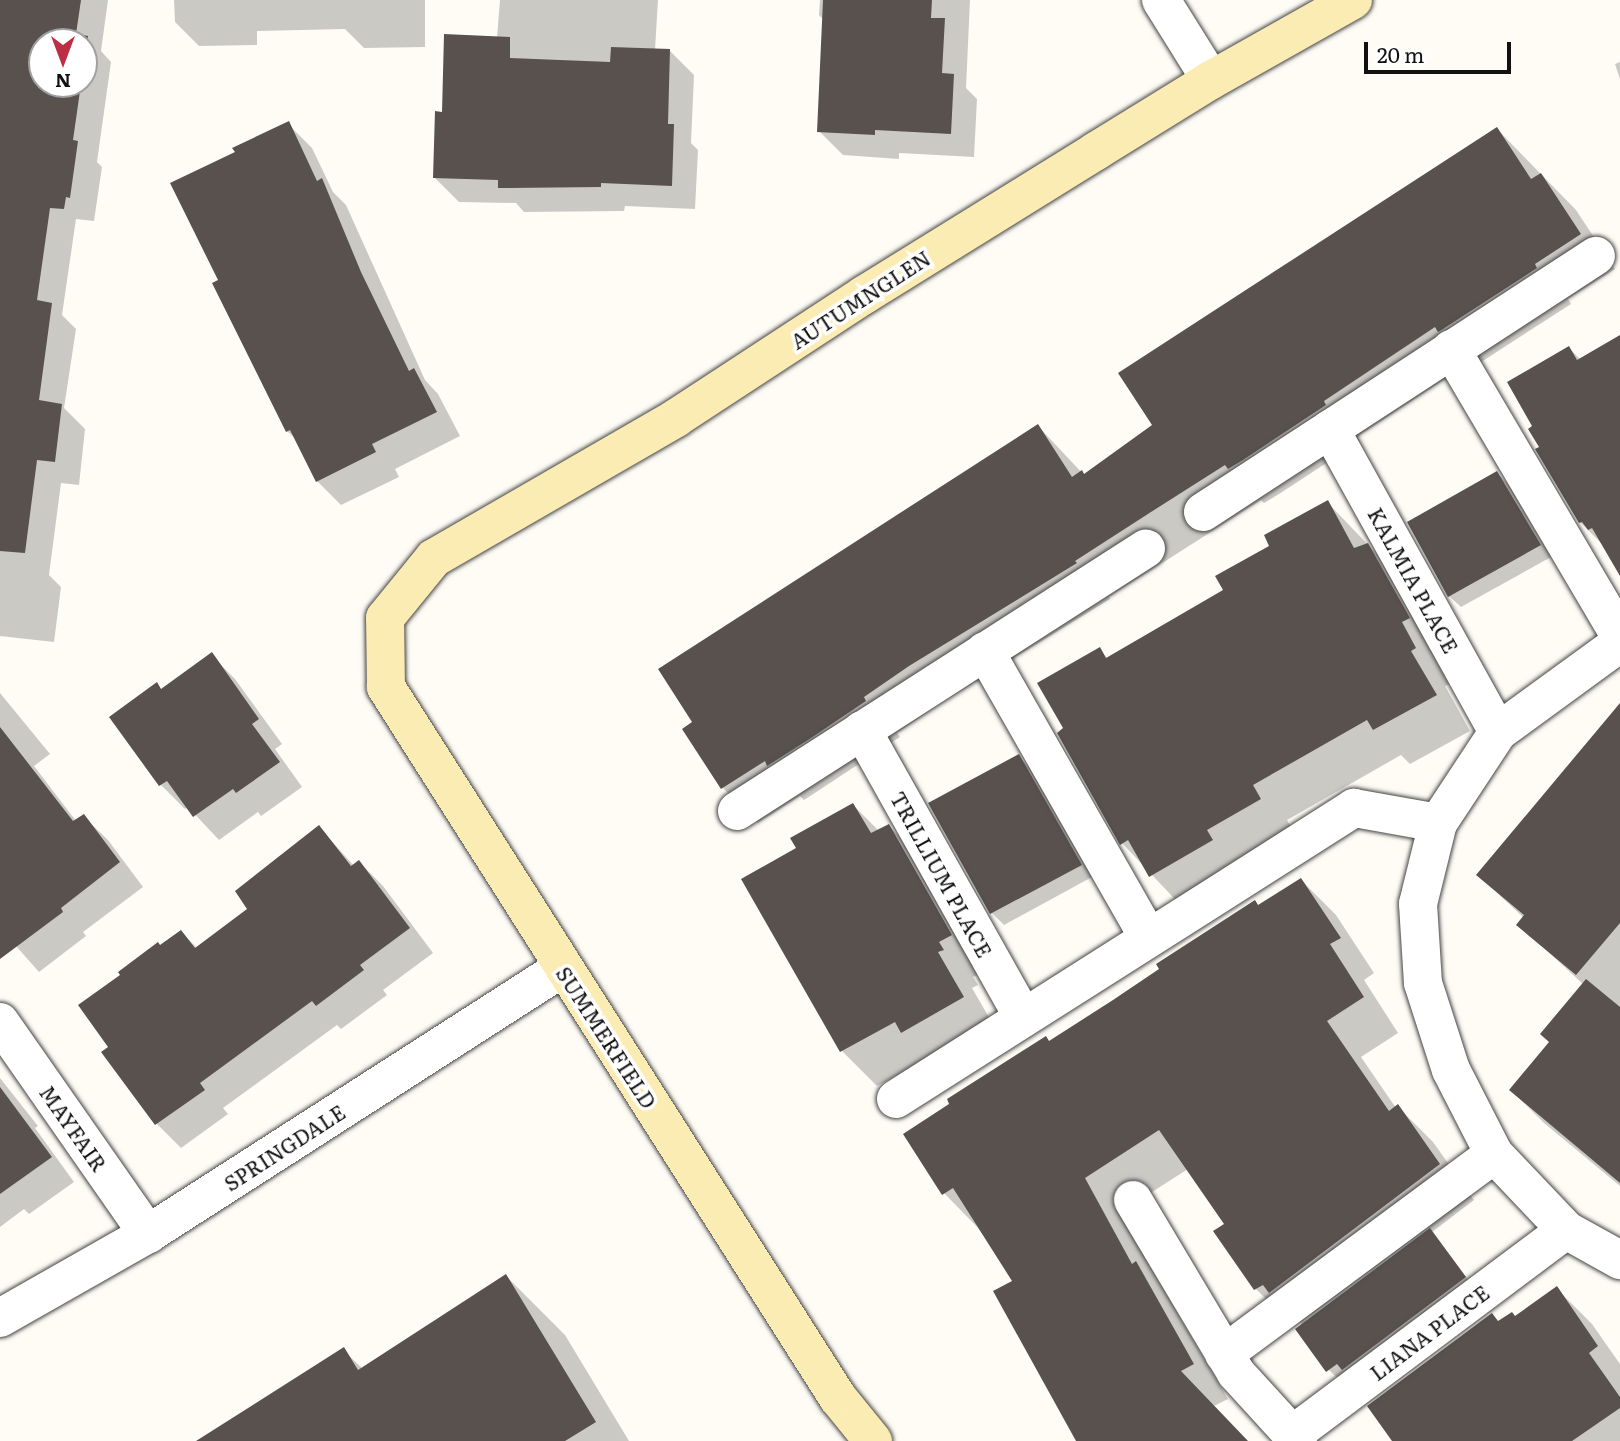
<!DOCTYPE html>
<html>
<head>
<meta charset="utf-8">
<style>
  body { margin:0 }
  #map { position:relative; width:1620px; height:1441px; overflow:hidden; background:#fefcf5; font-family:Literata,serif }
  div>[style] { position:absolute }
  .shadow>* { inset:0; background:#0003 }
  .building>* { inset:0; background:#59514e }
  .roads { filter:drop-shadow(0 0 2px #444) drop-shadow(0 0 2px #444) }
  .street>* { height:38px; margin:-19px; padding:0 19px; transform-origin:19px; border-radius:19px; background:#fff }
  .secondary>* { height:38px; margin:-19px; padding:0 19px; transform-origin:19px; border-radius:19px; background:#fbecb4 }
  span { translate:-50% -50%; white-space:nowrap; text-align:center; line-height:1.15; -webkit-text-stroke:7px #fff; paint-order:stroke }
  .street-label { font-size:21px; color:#111 }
  .north { position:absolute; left:28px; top:28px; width:70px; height:70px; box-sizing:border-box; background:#fff; border:2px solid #a0a0a0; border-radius:50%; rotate:180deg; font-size:19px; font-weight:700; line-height:28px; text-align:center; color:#111 }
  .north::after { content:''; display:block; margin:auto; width:24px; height:32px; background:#bc2e44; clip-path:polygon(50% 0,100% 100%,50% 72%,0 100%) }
  .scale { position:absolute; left:1364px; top:42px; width:147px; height:32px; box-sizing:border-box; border:4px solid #111; border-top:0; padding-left:9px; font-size:21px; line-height:24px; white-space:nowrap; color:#111; -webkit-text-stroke:5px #fff; paint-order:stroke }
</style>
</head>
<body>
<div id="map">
  <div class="shadow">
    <div style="clip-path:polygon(evenodd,0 0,108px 0,101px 51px,111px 62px,97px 162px,102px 167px,94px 221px,76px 219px,62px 315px,76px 329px,64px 408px,85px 429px,79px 485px,61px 483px,49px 575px,61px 587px,54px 642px,0 636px,0 0,42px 42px,84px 42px,84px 84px,42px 84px,42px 42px)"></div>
    <div style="clip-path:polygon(174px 0,425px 0,425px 47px,364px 48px,345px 29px,257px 31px,257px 45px,199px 46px,175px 22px)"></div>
    <div style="clip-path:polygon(500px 0,658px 0,655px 50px,670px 51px,694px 75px,691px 143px,698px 150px,695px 209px,625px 206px,624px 211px,524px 212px,516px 203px,459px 202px,435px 178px,443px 114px,497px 38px)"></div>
    <div style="clip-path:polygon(820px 0,970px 0,966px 88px,977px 99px,974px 157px,899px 153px,899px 159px,843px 155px,819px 131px,824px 20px,819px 15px)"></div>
    <div style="clip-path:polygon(1620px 62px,1620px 79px,1615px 64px)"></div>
    <div style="clip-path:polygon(288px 124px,312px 148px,333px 192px,346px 205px,425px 380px,438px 394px,460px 436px,395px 469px,399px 477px,341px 505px,317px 481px,298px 441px,287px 431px,220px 281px,237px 153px)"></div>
    <div style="clip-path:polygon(1497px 129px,1576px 210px,1615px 269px,1568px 299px,1571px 304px,1475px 366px,1471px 362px,1357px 437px,1360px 441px,1279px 494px,1264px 503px,1261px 500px,1109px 597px,1110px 599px,944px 701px,897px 733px,900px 737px,804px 800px,800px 796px,758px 823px,723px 788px,1038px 426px,1085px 476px,1154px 426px)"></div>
    <div style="clip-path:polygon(1620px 337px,1620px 572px,1606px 548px,1580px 522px,1541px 448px,1535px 427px,1569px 348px,1581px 360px)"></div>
    <div style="clip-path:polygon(1497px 473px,1509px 485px,1551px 557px,1461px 607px,1449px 596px)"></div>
    <div style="clip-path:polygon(1327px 502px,1403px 581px,1450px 684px,1445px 686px,1470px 731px,1410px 764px,1401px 755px,1287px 820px,1295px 834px,1186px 911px,1122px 843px,1065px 728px,1099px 650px,1108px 659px,1225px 591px,1271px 547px)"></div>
    <div style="clip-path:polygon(211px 655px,235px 679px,282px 744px,275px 749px,302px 787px,261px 816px,258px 812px,219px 840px,188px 807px,185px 809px,161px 785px,111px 717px,162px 690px)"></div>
    <div style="clip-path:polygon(0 693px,50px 754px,34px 766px,76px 821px,83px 816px,108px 840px,143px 887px,83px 932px,86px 936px,39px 972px,0 928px)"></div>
    <div style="clip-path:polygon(1620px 737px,1620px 1186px,1544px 1123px,1511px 1090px,1550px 1042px,1584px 985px,1519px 925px,1524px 918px,1478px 875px)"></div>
    <div style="clip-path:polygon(1018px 756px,1030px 768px,1092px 877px,1004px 925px,992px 913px,930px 804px)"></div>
    <div style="clip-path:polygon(853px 805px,879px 831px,889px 826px,924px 861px,986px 971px,973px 977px,978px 985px,972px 988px,998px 1033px,928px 1058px,877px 1086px,842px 1051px,743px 880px,799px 849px)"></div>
    <div style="clip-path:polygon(319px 827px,354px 866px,359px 862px,383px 886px,433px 953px,383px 990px,387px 995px,341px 1029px,337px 1025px,223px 1108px,228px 1114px,181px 1148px,157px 1124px,103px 1053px,111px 1047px,161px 947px,181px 932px,197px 948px,250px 909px)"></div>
    <div style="clip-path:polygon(1301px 880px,1336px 915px,1374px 973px,1364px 980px,1398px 1033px,1361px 1057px,1396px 1108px,1398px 1107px,1433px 1142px,1474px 1200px,1432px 1232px,1476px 1290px,1341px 1381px,1329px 1370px,1303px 1325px,1298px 1320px,1291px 1324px,1256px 1289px,1216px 1232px,1226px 1224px,1188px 1169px,1119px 1213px,1228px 1399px,1214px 1406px,1246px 1441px,1078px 1441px,1015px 1281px,979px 1229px,944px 1193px,1050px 1042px)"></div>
    <div style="clip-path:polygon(0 1078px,38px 1126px,35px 1128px,74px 1182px,29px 1214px,24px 1209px,0 1227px)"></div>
    <div style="clip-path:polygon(506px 1276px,565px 1335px,629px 1441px,199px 1441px,343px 1350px,363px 1369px)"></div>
    <div style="clip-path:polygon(1557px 1289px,1592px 1324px,1620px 1364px,1620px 1441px,1394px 1441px,1499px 1323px,1516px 1318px)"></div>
  </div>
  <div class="building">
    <div style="clip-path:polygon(0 0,81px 0,76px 34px,88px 36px,84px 64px,84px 42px,42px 42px,42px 84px,81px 84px,73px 140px,78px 141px,70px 198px,66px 197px,64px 209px,50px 208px,37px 300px,52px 303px,39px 400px,62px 404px,55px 462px,37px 460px,25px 553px,0 551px)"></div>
    <div style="clip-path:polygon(823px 0,932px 0,931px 18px,945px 18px,942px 73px,954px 74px,951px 134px,875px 130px,875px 135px,817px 132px)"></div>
    <div style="clip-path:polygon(444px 34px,510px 37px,510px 58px,610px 62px,611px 47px,670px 49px,668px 124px,674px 124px,672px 186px,601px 183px,601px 187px,498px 188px,498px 180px,433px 178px,435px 111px,442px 112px)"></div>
    <div style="clip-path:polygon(289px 121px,317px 181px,322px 178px,361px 272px,409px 371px,414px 368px,437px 412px,372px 444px,376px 452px,316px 482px,290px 430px,286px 432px,212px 283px,218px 280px,170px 183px,235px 152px,232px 148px)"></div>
    <div style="clip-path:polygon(1497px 127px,1531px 179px,1541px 173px,1581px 234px,1535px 264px,1537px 268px,1443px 329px,1438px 332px,1435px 327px,1324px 401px,1326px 405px,1243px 460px,1228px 469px,1225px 465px,1151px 512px,1075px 561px,1077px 563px,909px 666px,864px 697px,866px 701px,811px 738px,767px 766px,765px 761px,721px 789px,682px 729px,692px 722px,658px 669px,1038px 424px,1072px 477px,1082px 470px,1084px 474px,1152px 425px,1118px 373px)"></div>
    <div style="clip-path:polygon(1620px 335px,1620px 576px,1592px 528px,1588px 530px,1582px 522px,1579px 523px,1535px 449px,1539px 447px,1528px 429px,1532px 426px,1507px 382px,1569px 346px,1577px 360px)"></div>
    <div style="clip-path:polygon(1497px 471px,1541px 545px,1448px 597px,1407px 522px)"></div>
    <div style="clip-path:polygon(1328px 500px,1354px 548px,1368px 543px,1410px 618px,1402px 622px,1416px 648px,1411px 651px,1437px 695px,1373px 730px,1367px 720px,1253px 785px,1261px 799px,1207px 830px,1213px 840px,1149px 877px,1128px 840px,1120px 845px,1057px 733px,1063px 728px,1037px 683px,1100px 647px,1106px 658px,1223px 590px,1215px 576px,1269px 546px,1264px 535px)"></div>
    <div style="clip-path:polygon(212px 652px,259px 719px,252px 724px,280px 762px,236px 793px,233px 789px,193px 817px,167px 781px,159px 786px,109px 717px,157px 682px,161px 689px)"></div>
    <div style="clip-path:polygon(1620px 703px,1620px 923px,1576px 975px,1516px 925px,1524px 915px,1476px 875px)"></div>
    <div style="clip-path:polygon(0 727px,73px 821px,84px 814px,120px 862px,61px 908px,63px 912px,0 959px)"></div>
    <div style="clip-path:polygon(1019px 754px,1082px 865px,990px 914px,928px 803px)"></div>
    <div style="clip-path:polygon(853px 803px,871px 833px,889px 824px,952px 935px,939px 942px,944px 950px,938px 952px,964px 997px,901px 1033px,895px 1022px,840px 1052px,741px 879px,796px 848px,790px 838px)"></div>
    <div style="clip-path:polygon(319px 825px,351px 866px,359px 860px,410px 928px,360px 965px,364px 970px,316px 1006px,312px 1001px,200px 1083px,205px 1090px,155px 1125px,101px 1052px,108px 1047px,78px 1005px,120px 975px,118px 972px,158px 942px,160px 945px,181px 930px,195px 948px,247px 909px,235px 891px)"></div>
    <div style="clip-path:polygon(1301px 878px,1341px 938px,1330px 944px,1364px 997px,1327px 1021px,1389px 1111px,1398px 1104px,1440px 1164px,1269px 1293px,1263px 1285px,1254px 1290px,1213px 1231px,1224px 1224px,1159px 1130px,1085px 1178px,1132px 1264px,1136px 1261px,1194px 1364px,1181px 1371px,1248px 1441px,1076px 1441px,993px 1291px,1012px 1281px,953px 1188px,942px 1195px,903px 1134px,949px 1104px,947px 1099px,1046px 1036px,1049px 1041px,1113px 1000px,1159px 969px,1156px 964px,1255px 900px,1258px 905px)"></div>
    <div style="clip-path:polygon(1586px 979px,1620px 1007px,1620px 1183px,1509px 1090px,1549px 1042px,1540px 1034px)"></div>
    <div style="clip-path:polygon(0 1087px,52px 1157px,0 1194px)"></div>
    <div style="clip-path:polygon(1430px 1228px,1466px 1277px,1342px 1370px,1337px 1364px,1326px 1372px,1295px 1329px)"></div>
    <div style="clip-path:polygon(506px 1274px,596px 1422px,565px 1441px,196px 1441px,344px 1347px,358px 1370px)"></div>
    <div style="clip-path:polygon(1557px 1286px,1598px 1346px,1589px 1353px,1620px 1397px,1620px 1408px,1572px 1441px,1392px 1441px,1367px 1406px,1492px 1313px,1498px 1321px,1512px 1312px,1515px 1316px)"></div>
  </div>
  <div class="roads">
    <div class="street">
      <div style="left:1161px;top:0;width:94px;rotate:58deg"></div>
      <div style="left:1451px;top:349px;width:333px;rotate:59.5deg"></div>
      <div style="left:1330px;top:429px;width:346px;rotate:61deg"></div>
      <div style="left:1203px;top:512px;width:469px;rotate:-33.1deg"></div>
      <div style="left:1620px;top:643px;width:151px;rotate:143.9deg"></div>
      <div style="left:1498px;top:732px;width:109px;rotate:123.4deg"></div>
      <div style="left:1438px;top:823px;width:83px;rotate:103.9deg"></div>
      <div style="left:1418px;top:904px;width:79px;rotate:86.4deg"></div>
      <div style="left:1423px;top:983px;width:91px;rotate:72.2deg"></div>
      <div style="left:1451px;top:1070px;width:94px;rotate:62.9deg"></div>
      <div style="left:1494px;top:1154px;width:105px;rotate:46.5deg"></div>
      <div style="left:1566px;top:1230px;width:62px;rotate:29.1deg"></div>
      <div style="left:985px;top:651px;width:329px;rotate:60.3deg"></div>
      <div style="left:862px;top:730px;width:329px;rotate:60.7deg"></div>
      <div style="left:737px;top:811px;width:486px;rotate:-32.7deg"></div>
      <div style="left:0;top:1022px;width:259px;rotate:55.1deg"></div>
      <div style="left:896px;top:1099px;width:543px;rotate:-32.43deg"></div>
      <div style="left:1354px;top:808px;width:85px;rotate:10.1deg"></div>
      <div style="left:1133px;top:1200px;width:201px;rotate:59.2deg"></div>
      <div style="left:1236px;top:1373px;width:92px;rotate:47.6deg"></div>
      <div style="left:0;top:1318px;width:170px;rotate:-29.6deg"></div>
      <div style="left:148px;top:1234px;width:493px;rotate:-32.7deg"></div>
      <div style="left:1224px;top:1354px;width:336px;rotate:-36.5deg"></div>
      <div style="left:1292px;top:1435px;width:342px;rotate:-36.8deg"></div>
    </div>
    <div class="secondary">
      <div style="left:873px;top:1441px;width:55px;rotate:-129.1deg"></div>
      <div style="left:838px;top:1398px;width:843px;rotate:-122.45deg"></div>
      <div style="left:386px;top:687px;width:69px;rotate:-90.8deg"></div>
      <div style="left:385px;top:618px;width:77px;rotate:-50.8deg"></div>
      <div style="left:434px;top:558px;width:280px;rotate:-30deg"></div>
      <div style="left:676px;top:418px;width:225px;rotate:-33.2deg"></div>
      <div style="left:864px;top:295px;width:273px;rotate:-31.8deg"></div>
      <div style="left:1096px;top:151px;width:135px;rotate:-31.7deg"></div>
      <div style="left:1211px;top:80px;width:163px;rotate:-29.4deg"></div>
    </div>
  </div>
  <div class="street-label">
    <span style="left:860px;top:299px;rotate:-33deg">AUTUMNGLEN</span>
    <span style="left:1414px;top:580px;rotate:61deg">KALMIA PLACE</span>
    <span style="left:942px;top:874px;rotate:61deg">TRILLIUM PLACE</span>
    <span style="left:607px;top:1037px;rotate:57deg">SUMMERFIELD</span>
    <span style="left:74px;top:1128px;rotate:55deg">MAYFAIR</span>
    <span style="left:284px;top:1147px;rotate:-33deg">SPRINGDALE</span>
    <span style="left:1429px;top:1332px;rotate:-37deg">LIANA PLACE</span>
  </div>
  <div class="north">N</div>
  <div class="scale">20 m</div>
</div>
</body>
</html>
